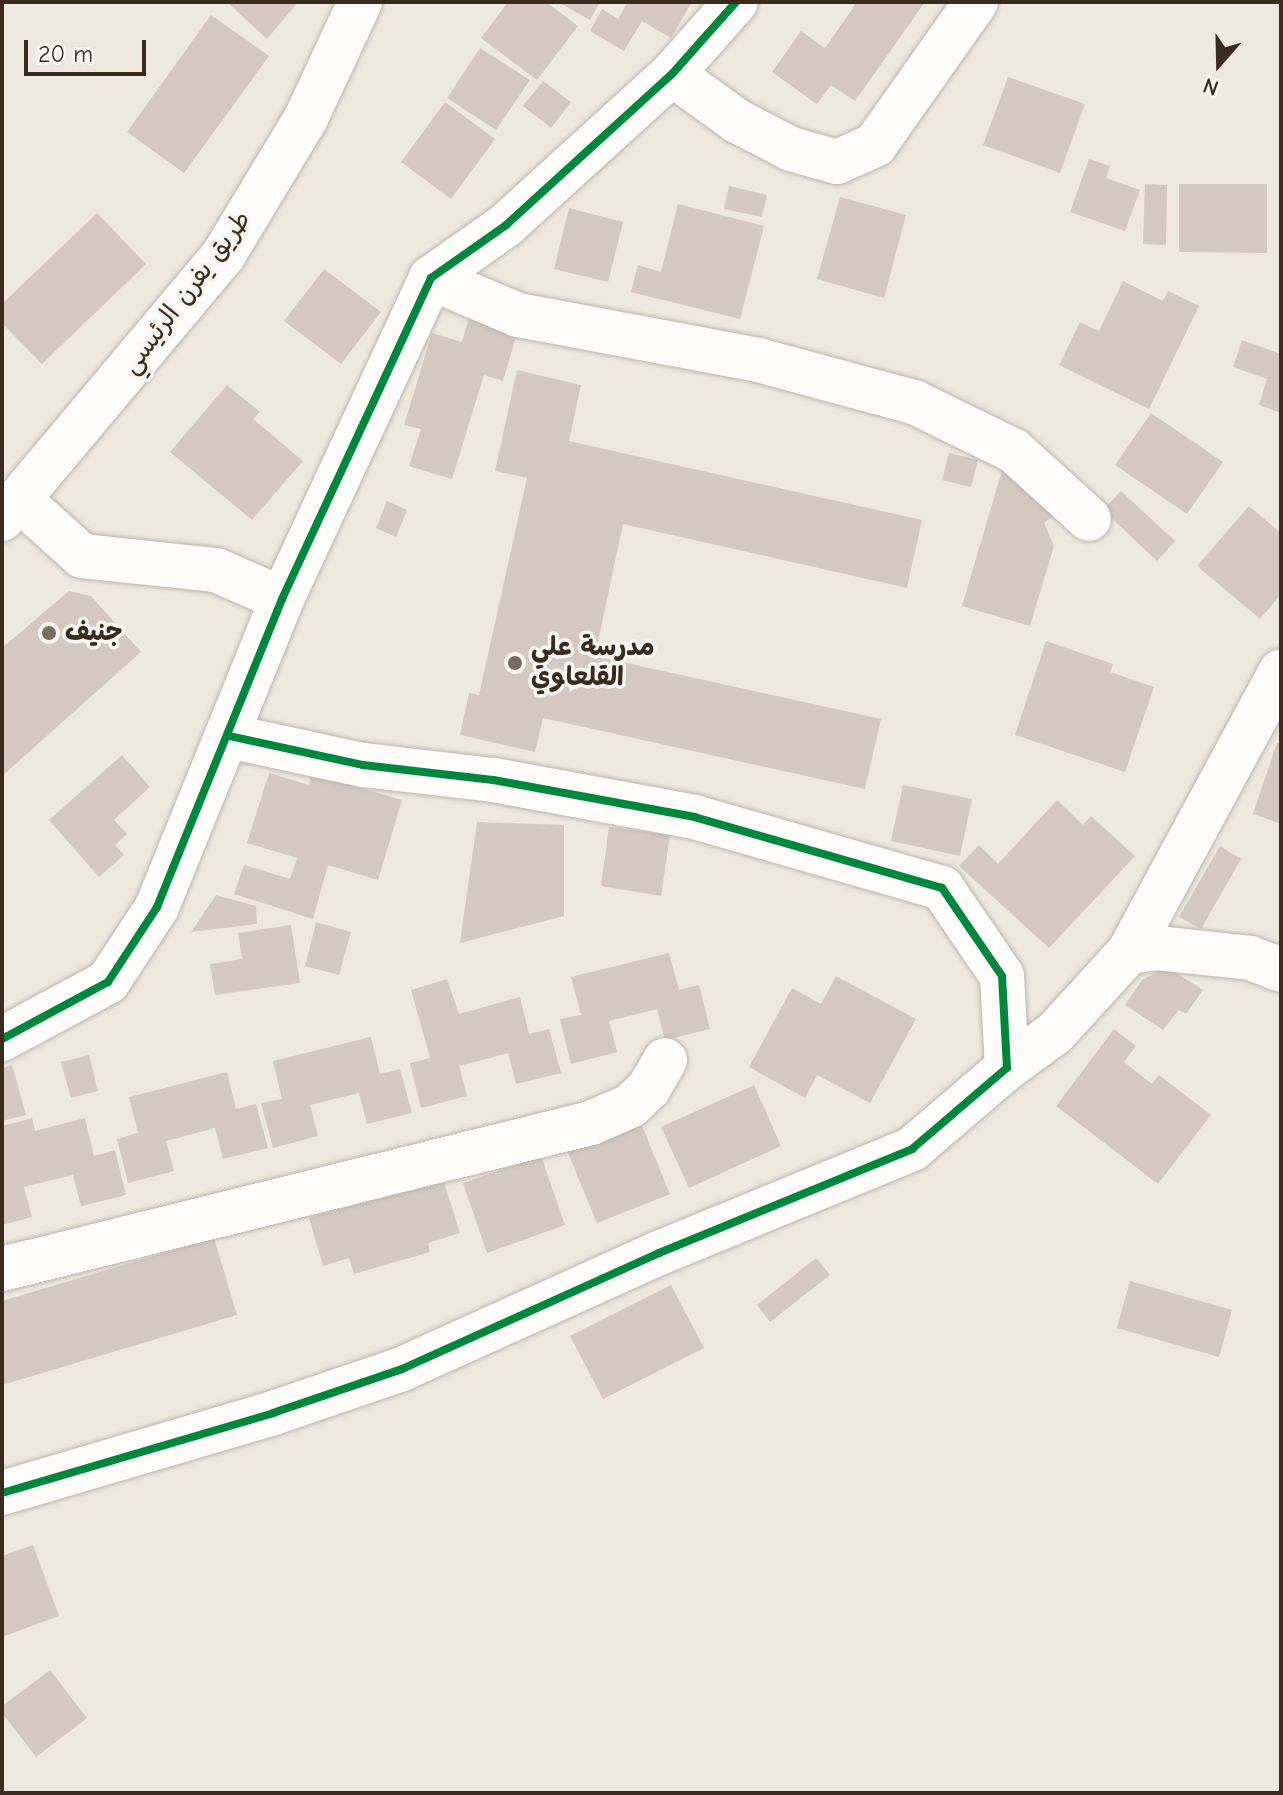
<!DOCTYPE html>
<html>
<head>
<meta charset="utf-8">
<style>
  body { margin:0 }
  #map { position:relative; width:1283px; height:1795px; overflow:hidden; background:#efe8df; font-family:"Comic Neue","Playpen Sans Arabic",sans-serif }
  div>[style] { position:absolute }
  .building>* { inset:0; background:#d5c8c1 }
  .roads { filter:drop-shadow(0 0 2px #bab4ae) drop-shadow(0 0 2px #bab4ae) }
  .minor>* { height:44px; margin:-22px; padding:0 22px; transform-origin:22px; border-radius:22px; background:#fdfcfa }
  .primary>* { height:44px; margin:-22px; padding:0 22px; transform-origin:22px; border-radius:22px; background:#fdfcfa }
  .cycleway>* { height:8px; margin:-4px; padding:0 4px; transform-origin:4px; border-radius:4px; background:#00873e }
  .dots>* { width:22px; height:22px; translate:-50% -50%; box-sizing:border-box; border:4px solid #f6f6f2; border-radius:50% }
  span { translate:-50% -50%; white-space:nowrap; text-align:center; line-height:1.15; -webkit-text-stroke:7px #f6f6f2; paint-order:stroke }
  .street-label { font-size:26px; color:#3b2a1e }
  .poi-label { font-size:26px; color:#3b2a1e; font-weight:700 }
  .left { translate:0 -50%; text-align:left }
  .frame { position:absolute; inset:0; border:4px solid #3b2a1e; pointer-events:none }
  .north { position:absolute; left:1179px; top:24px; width:80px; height:80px; -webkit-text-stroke:6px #f6f6f2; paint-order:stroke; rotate:200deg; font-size:22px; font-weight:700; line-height:32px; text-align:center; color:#3b2a1e }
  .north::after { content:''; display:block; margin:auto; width:28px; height:36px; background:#3b2a1e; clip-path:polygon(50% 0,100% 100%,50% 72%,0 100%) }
  .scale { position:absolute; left:24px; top:40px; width:122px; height:36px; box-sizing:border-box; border:4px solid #3b2a1e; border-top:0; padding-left:10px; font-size:24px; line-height:28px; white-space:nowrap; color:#3b2a1e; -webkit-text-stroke:6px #f6f6f2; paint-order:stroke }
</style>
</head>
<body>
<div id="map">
  <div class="building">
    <div style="clip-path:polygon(227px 2px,298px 2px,267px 39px)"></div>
    <div style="clip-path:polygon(508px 2px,546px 2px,578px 26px,537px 80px,481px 38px)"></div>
    <div style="clip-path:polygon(558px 2px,600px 2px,590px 20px)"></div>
    <div style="clip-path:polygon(628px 2px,692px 2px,671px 38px,642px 21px,624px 51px,590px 31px,602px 9px,618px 19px)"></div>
    <div style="clip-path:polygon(851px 2px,925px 2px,855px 101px,831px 85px,817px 104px,772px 72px,801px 31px,825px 48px,855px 5px)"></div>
    <div style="clip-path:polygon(211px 15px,269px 56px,184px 173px,127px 132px)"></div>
    <div style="clip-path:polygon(480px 48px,530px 80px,496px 130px,447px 98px)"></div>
    <div style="clip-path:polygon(1008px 77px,1085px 104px,1060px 173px,983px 145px)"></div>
    <div style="clip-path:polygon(543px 81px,571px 102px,551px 128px,523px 106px)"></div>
    <div style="clip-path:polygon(445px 102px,495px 139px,451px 199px,401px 162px)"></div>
    <div style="clip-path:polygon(1089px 159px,1110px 166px,1106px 178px,1140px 190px,1125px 231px,1070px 212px)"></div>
    <div style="clip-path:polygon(1145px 184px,1167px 185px,1166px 245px,1143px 244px)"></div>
    <div style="clip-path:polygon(1179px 184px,1267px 184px,1267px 253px,1179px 252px)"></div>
    <div style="clip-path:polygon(729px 186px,767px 195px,762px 217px,724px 209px)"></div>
    <div style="clip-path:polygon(840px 197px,906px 215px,884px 298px,817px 279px)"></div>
    <div style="clip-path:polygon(678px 204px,764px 226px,740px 319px,631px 292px,638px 265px,661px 272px)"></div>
    <div style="clip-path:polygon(569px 208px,623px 222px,608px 282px,554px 269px)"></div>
    <div style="clip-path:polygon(97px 213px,146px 264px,42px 364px,2px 323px,2px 304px)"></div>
    <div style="clip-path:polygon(324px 269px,381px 312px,341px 364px,284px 321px)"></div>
    <div style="clip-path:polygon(1123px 281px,1163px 301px,1168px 291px,1199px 306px,1149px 409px,1059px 365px,1080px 322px,1099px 331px)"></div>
    <div style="clip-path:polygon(470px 315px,518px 330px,503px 381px,484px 375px,452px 479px,409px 466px,421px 429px,404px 425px,432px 333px,462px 342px)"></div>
    <div style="clip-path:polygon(1242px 340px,1281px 354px,1281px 413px,1259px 405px,1267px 379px,1233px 367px)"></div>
    <div style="clip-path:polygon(517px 370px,581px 385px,569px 441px,922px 520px,907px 588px,623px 524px,595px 656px,881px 719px,865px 789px,543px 718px,535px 752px,460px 735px,469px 693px,479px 695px,527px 478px,495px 471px)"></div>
    <div style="clip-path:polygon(227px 385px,260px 412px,253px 419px,303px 461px,252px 520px,170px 452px)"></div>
    <div style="clip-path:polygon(1151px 413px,1223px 462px,1187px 514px,1115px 465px)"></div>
    <div style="clip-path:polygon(949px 453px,978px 460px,971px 487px,942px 480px)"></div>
    <div style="clip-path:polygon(1004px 464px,1063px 508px,1044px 523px,1054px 546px,1030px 626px,962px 606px)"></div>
    <div style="clip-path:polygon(1121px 491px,1175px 541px,1157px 561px,1103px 510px)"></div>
    <div style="clip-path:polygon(387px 501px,407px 510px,396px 537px,376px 528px)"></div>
    <div style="clip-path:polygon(1249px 506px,1281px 533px,1281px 594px,1260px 619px,1197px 566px)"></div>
    <div style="clip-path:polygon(69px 591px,91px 596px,141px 652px,2px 776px,2px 648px)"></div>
    <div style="clip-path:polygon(1046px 641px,1113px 664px,1110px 672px,1154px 687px,1125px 772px,1015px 735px)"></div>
    <div style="clip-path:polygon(1277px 743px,1281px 744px,1281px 824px,1253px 814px)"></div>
    <div style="clip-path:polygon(122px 755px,150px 787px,114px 820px,127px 834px,115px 845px,124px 855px,99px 877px,49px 820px)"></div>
    <div style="clip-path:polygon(269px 773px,309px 785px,312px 774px,402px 800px,378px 880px,328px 865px,313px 919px,234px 894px,244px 865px,290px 879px,297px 858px,247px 843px)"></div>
    <div style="clip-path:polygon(903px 785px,972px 799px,960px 856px,891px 841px)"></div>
    <div style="clip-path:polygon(1057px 800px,1083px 825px,1091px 816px,1135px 856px,1049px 948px,959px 866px,979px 845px,998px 864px)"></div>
    <div style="clip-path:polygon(477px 822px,564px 825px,564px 916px,460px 943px)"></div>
    <div style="clip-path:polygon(609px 827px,670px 835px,661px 896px,601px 886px)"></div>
    <div style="clip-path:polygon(1220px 846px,1241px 859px,1201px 929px,1179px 917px)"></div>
    <div style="clip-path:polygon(216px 895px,256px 906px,257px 924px,191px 932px)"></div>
    <div style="clip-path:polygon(316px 922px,351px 932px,339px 975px,305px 966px)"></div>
    <div style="clip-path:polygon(291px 925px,300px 983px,215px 995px,210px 964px,242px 959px,238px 933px)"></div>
    <div style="clip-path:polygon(669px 953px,679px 990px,699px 985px,710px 1029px,665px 1040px,657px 1009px,609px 1021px,617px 1052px,571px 1064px,560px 1019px,581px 1015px,571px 977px)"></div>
    <div style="clip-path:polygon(1167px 967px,1203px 990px,1186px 1014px,1179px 1010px,1163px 1030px,1125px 1005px,1142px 980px)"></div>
    <div style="clip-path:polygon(836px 976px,916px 1019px,870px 1103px,817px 1075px,805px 1098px,749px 1067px,792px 988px,821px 1004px)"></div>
    <div style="clip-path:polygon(447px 979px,459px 1014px,520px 997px,529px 1034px,549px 1029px,561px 1073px,516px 1084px,508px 1053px,482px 1060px,459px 1066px,467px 1096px,421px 1108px,410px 1063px,430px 1058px,411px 990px)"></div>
    <div style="clip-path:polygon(1114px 1029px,1136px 1046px,1124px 1062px,1152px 1084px,1159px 1075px,1211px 1115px,1158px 1184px,1056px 1106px)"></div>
    <div style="clip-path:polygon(371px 1037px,380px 1074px,400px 1069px,412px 1113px,367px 1124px,359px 1093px,310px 1105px,318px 1136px,273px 1148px,261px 1103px,282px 1099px,273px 1061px)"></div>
    <div style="clip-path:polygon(89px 1055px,98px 1091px,71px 1098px,61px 1062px)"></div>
    <div style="clip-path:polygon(12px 1065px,26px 1115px,2px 1121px,2px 1068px)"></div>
    <div style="clip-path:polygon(227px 1072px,236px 1109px,256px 1104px,268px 1148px,223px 1159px,215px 1128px,166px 1141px,174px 1171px,128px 1183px,117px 1139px,138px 1133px,129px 1097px)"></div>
    <div style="clip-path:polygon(754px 1085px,781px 1146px,689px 1188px,661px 1127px)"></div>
    <div style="clip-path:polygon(638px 1116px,670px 1194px,597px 1223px,565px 1146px)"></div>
    <div style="clip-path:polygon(32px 1118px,35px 1131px,85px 1118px,94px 1156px,115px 1150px,126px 1195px,81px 1206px,73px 1175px,48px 1181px,24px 1187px,32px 1217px,2px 1225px,2px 1126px)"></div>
    <div style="clip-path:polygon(541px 1156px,565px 1225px,487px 1253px,463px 1183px)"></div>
    <div style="clip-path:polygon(443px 1179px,460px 1233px,428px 1243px,430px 1252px,354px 1274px,349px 1258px,323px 1266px,309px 1218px)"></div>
    <div style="clip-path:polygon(214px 1238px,237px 1315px,2px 1385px,2px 1301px)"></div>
    <div style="clip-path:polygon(816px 1258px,830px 1275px,770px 1322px,757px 1305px)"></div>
    <div style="clip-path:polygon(1130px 1281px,1232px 1310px,1219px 1357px,1117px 1328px)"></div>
    <div style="clip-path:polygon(671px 1285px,704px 1348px,603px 1399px,570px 1336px)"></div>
    <div style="clip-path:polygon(33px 1545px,59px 1616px,2px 1637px,2px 1556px)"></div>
    <div style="clip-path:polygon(50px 1670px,87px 1718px,36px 1757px,2px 1713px,2px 1706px)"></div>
  </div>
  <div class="roads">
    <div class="minor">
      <div style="left:672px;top:74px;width:80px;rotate:35.9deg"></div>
      <div style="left:737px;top:121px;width:61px;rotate:27.4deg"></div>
      <div style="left:791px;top:149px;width:48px;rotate:15.8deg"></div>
      <div style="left:837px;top:162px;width:42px;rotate:-24.1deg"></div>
      <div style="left:875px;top:145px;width:175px;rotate:-54.8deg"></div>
      <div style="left:431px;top:278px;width:95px;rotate:23deg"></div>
      <div style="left:518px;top:315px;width:244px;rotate:10.6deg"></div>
      <div style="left:758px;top:360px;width:162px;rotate:15.1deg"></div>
      <div style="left:914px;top:402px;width:111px;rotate:26.1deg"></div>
      <div style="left:1014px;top:451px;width:101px;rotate:42.2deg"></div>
      <div style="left:21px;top:501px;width:82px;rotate:42deg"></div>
      <div style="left:82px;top:556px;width:135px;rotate:6deg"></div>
      <div style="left:216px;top:570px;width:72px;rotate:23.7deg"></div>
      <div style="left:1129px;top:952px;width:28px;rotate:-8deg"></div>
      <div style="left:1157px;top:948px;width:94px;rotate:6.1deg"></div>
      <div style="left:1250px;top:958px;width:33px;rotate:21deg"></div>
      <div style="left:2px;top:1039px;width:120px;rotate:-28.3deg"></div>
      <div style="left:108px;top:982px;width:90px;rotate:-56.8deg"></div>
      <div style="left:157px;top:907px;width:332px;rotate:-67.9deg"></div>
      <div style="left:282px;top:599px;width:354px;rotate:-65.1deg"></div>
      <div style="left:431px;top:278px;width:92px;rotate:-35.2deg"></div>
      <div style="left:506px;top:225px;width:224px;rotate:-42.3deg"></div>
      <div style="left:672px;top:74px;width:96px;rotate:-48.4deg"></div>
      <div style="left:1007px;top:1068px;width:59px;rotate:-36.1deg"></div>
      <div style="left:1055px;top:1033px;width:110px;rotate:-47.6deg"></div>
      <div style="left:1129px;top:952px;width:319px;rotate:-61.6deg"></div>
      <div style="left:2px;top:1269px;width:607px;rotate:-13.92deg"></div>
      <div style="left:591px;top:1123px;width:43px;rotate:-23.6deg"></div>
      <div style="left:630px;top:1106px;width:26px;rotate:-43deg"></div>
      <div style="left:649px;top:1088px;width:32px;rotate:-60deg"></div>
      <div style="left:2px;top:1493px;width:283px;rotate:-16.4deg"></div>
      <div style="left:273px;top:1413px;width:136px;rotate:-18.8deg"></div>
      <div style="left:402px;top:1369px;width:282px;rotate:-24.3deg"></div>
      <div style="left:659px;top:1253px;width:274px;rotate:-22.3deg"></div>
      <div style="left:912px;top:1149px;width:125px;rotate:-40.5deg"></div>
      <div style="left:1007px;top:1068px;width:92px;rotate:-93.1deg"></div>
      <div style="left:1002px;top:976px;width:107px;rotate:-124.3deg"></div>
      <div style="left:942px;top:888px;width:257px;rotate:-164deg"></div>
      <div style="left:695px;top:817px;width:205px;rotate:-169.6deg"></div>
      <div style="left:493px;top:780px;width:131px;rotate:-173.4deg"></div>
      <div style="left:363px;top:765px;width:137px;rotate:-167.8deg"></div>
    </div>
    <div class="primary">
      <div style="left:2px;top:519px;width:346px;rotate:-50deg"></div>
      <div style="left:224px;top:254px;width:159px;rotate:-58.9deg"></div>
      <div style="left:306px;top:118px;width:128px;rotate:-65deg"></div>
    </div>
  </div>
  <div class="cycleway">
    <div style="left:2px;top:1039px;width:120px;rotate:-28.3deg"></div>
    <div style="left:108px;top:982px;width:90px;rotate:-56.8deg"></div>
    <div style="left:157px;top:907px;width:332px;rotate:-67.9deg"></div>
    <div style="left:282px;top:599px;width:354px;rotate:-65.1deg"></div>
    <div style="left:431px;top:278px;width:92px;rotate:-35.2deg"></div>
    <div style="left:506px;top:225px;width:224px;rotate:-42.3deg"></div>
    <div style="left:672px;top:74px;width:96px;rotate:-48.4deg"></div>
    <div style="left:2px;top:1493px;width:283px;rotate:-16.4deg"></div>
    <div style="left:273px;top:1413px;width:136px;rotate:-18.8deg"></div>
    <div style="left:402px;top:1369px;width:282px;rotate:-24.3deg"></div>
    <div style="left:659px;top:1253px;width:274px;rotate:-22.3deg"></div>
    <div style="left:912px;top:1149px;width:125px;rotate:-40.5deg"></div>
    <div style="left:1007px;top:1068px;width:92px;rotate:-93.1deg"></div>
    <div style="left:1002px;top:976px;width:107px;rotate:-124.3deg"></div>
    <div style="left:942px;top:888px;width:257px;rotate:-164deg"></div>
    <div style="left:695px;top:817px;width:205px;rotate:-169.6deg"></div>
    <div style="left:493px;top:780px;width:131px;rotate:-173.4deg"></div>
    <div style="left:363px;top:765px;width:137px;rotate:-167.8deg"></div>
  </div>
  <div class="dots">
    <div style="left:49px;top:633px;background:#7a6c62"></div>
    <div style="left:515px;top:663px;background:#7a6c62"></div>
  </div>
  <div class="street-label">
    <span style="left:187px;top:293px;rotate:-53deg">طريق يفرن الرئيسي</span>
  </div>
  <div class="poi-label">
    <span class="left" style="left:65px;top:633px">جنيف</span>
    <span class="left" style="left:531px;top:663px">مدرسة علي<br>القلعاوي</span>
  </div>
  <div class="frame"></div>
  <div class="north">N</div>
  <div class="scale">20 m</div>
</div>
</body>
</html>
